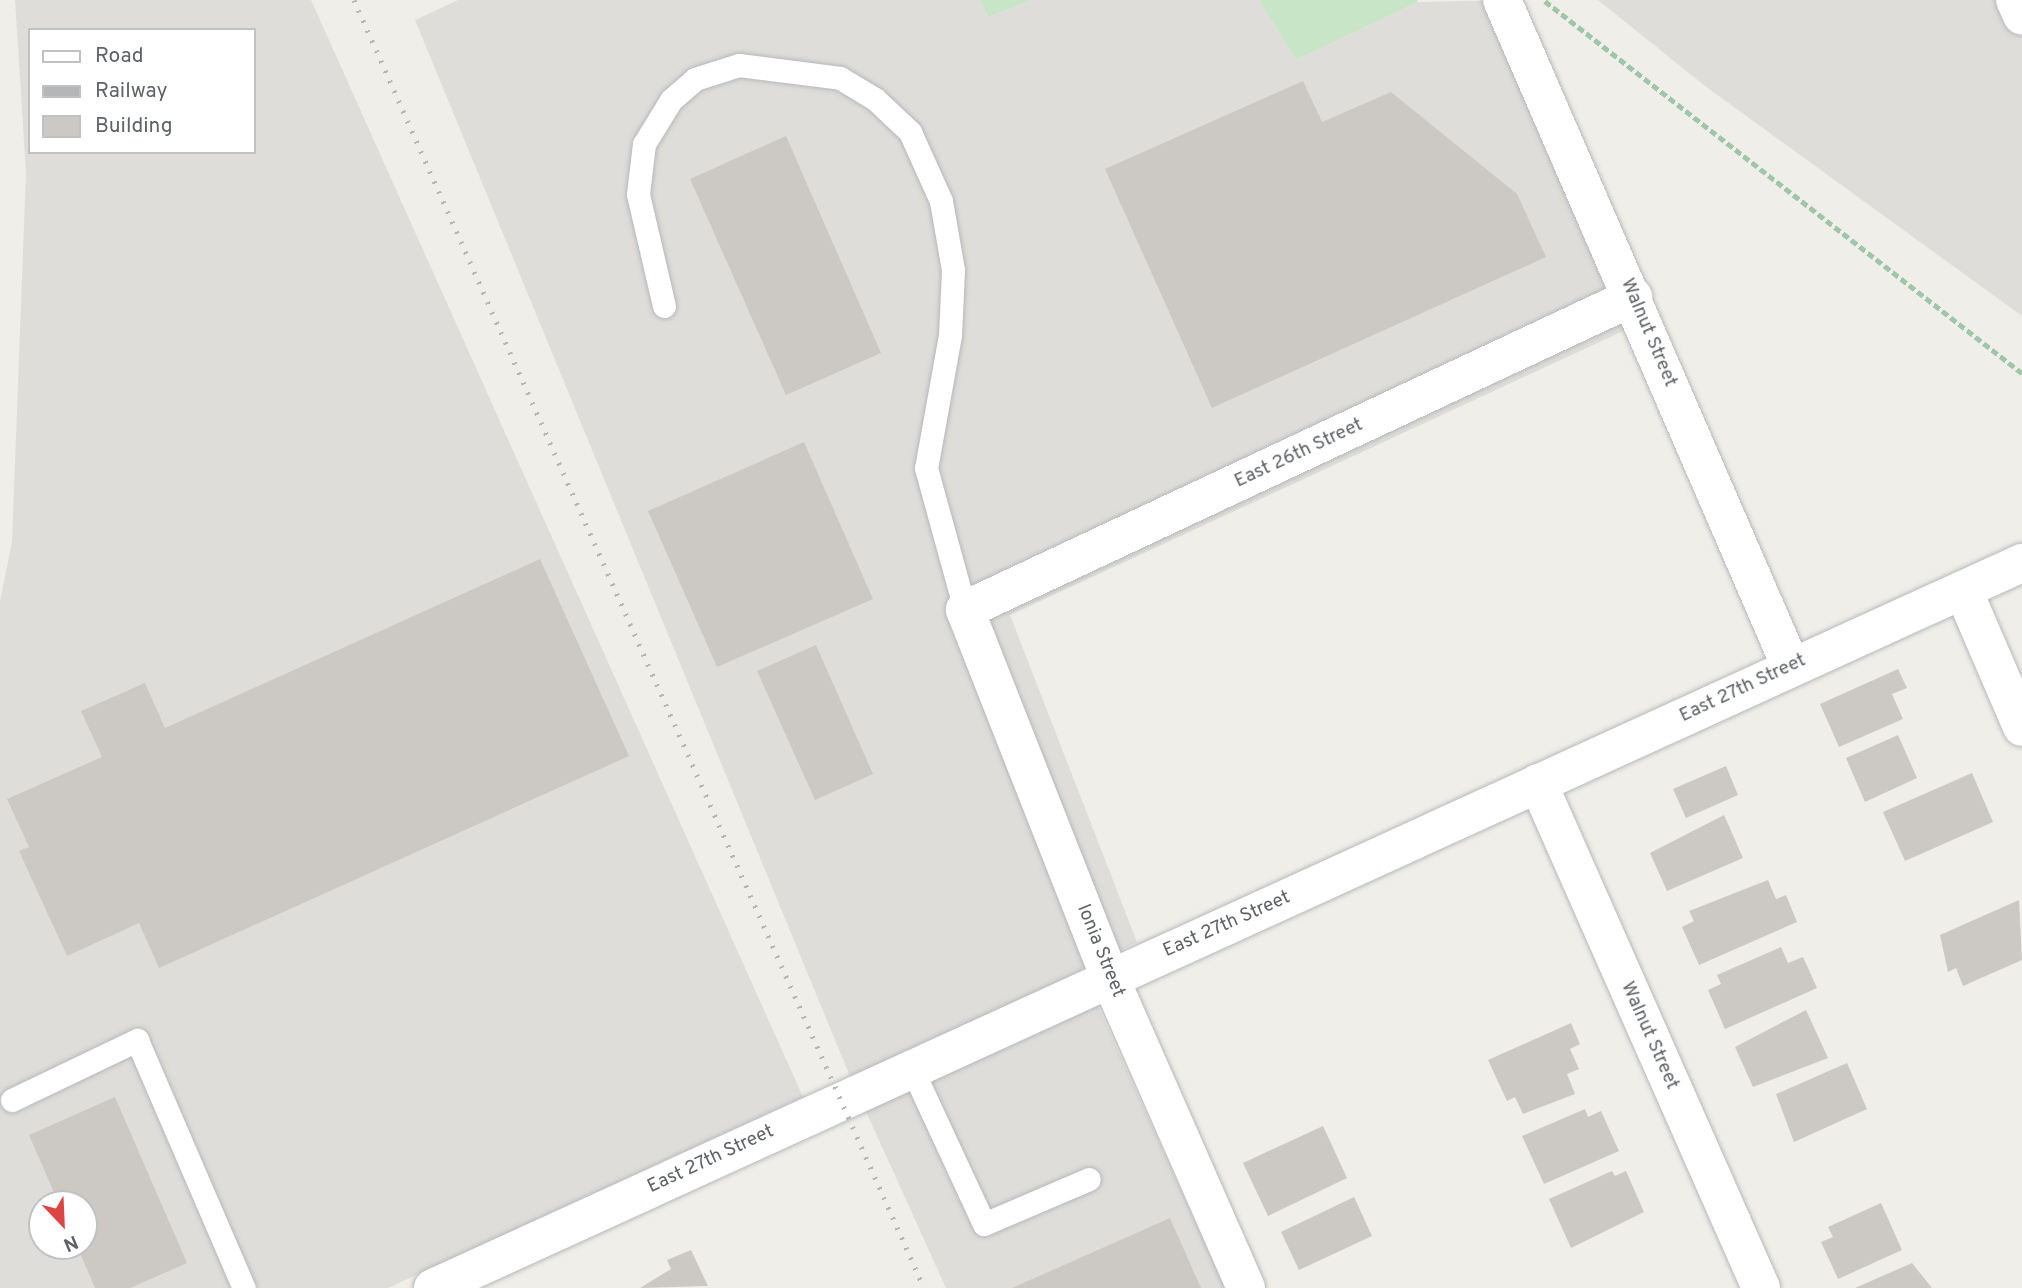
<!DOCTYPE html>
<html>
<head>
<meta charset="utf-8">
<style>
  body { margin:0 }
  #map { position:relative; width:2022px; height:1288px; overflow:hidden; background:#f0eee8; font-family:Overpass,sans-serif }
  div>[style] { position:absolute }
  .industrial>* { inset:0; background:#dfddda }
  .green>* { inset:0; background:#c8e5c7 }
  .building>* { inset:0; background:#ccc9c4 }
  .path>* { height:4.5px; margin-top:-2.25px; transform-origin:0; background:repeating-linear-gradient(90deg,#a0c6a9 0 7px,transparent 0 10.5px) }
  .roads { filter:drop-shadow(0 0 2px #b5b8bb) drop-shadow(0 0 2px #b5b8bb) }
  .lane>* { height:23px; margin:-11.5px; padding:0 11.5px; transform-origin:11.5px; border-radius:11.5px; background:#fff }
  .street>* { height:38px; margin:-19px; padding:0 19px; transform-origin:19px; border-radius:19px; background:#fff }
  .rail>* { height:5px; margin-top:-2.5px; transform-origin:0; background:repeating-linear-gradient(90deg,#b5b6b7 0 2px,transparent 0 11px) }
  span { translate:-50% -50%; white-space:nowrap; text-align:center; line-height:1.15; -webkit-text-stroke:7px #fff; paint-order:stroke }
  .street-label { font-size:19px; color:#5f6367 }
  .legend { position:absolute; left:28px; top:28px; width:228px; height:126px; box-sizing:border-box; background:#fff; border:2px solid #bfc1c2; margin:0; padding:9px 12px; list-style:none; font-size:21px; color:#5f6367 }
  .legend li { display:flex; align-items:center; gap:14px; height:35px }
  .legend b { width:35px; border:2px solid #bfc1c2 }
  .north { position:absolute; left:28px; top:1190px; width:70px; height:70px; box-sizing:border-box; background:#fff; border:2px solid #bfc1c2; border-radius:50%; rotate:157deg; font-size:19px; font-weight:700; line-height:28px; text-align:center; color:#5f6367 }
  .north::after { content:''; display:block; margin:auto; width:24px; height:32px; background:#dc4642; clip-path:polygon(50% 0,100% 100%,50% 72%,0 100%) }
</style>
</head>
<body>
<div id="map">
  <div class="industrial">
    <div style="clip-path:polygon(evenodd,15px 0,311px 0,803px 1097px,388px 1288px,0 1288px,0 601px,12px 542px,26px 173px,15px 0,30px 30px,254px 30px,254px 152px,30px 152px,30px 30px,15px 0,42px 1204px,84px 1204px,84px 1246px,42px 1246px,42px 1204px)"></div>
    <div style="clip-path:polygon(458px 0,980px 0,988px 17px,1031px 0,1259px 0,1296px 60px,1418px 2px,1512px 0,1658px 315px,1010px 615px,1137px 942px,1081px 969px,1225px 1288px,946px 1288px,849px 1074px,415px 20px)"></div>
    <div style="clip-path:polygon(1598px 0,2022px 0,2022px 316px,1705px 86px)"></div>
  </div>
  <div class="green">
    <div style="clip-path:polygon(980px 0,1031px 0,988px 17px)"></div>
    <div style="clip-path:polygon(1259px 0,1417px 0,1418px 2px,1296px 60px)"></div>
  </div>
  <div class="building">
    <div style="clip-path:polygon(1303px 81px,1322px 122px,1391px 92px,1517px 194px,1546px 257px,1212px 408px,1105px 169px)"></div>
    <div style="clip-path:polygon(786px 136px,881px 353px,786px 395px,690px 179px)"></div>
    <div style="clip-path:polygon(804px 442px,873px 599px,717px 667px,648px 511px)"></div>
    <div style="clip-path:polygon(540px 559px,629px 756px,159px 968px,139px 923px,67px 956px,19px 851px,29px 847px,7px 799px,102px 757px,81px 711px,145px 683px,165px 728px)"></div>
    <div style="clip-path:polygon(816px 645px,873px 774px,815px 800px,757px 671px)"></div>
    <div style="clip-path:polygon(1898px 669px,1907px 688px,1892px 694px,1903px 719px,1839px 747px,1820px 704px)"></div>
    <div style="clip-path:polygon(1898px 735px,1917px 778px,1865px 802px,1846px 758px)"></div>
    <div style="clip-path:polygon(1726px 766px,1738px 795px,1686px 818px,1673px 789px)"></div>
    <div style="clip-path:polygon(1972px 773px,1993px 822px,1905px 861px,1883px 812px)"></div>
    <div style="clip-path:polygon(1724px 815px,1743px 858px,1667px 891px,1650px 853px)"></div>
    <div style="clip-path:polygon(1768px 880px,1776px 899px,1786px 895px,1797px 922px,1699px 965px,1682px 927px,1694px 921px,1689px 911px)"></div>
    <div style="clip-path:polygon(2019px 900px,2022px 960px,1963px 986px,1956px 968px,1948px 972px,1940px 935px)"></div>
    <div style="clip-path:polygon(1781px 947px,1788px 963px,1803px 957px,1817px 988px,1725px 1029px,1708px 990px,1721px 984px,1717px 975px)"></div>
    <div style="clip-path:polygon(1806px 1010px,1828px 1058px,1753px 1087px,1735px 1047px)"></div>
    <div style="clip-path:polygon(1571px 1023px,1580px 1044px,1570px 1049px,1579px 1069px,1567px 1074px,1575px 1094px,1523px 1114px,1515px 1097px,1507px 1101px,1488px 1060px)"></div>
    <div style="clip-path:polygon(1847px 1063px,1867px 1109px,1794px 1142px,1776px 1094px)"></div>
    <div style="clip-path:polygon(115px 1097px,187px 1263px,130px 1288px,95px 1288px,77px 1246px,84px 1246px,84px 1204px,59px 1204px,29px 1135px)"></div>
    <div style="clip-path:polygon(1585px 1109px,1588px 1117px,1601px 1111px,1619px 1151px,1544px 1184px,1522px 1136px)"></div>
    <div style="clip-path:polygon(1323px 1126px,1347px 1178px,1268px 1216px,1243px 1163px)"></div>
    <div style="clip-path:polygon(1612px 1171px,1615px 1176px,1626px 1171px,1644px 1212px,1571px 1248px,1549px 1199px)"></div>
    <div style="clip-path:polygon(1354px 1197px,1372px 1236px,1299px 1270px,1281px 1232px)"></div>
    <div style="clip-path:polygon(1881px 1203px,1902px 1250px,1838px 1279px,1821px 1242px,1833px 1237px,1828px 1227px)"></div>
    <div style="clip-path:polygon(1170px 1218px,1201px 1288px,1012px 1288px)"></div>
    <div style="clip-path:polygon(691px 1250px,708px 1286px,640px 1288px,671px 1269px,667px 1260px)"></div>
    <div style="clip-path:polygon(1912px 1263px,1932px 1288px,1855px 1288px)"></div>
  </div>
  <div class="path">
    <div style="left:1545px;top:1px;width:605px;rotate:37.95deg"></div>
  </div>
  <div class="roads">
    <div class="lane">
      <div style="left:664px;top:306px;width:115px;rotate:-103.1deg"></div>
      <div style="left:638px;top:194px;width:50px;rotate:-83.2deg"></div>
      <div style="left:644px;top:144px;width:52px;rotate:-58.5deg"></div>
      <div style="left:671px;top:100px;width:32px;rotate:-41deg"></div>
      <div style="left:695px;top:79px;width:46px;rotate:-17.7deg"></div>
      <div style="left:739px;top:65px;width:102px;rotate:7.3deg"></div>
      <div style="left:840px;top:78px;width:41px;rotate:31deg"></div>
      <div style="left:875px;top:99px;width:48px;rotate:43.3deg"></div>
      <div style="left:910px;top:132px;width:76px;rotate:65.8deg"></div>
      <div style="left:941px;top:201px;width:70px;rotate:80.1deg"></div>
      <div style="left:953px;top:270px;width:65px;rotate:92.6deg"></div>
      <div style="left:950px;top:335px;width:135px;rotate:100.2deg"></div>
      <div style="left:926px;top:468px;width:147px;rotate:74.6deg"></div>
      <div style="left:912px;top:1069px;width:171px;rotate:65.1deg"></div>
      <div style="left:984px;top:1224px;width:114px;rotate:-23.2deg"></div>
      <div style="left:12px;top:1100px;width:139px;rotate:-25.6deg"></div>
      <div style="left:137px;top:1040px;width:270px;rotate:66.7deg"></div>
    </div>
    <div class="street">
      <div style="left:1502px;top:0;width:727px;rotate:66.57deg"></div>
      <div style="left:2015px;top:0;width:17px;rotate:66deg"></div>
      <div style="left:1963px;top:590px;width:149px;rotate:66.7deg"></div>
      <div style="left:1538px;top:783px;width:552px;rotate:66.17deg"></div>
      <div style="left:433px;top:1288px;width:1747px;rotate:-24.53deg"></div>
      <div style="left:1246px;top:1288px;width:339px;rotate:-113.7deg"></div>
      <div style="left:1110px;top:978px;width:396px;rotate:-111.5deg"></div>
      <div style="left:965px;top:610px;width:738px;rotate:-25.11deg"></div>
    </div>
  </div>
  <div class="rail">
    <div style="left:354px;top:0;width:1408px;rotate:66.13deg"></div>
  </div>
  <div class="street-label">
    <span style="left:1648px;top:333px;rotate:67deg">Walnut Street</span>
    <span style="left:1299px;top:454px;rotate:-25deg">East 26th Street</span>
    <span style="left:1743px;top:689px;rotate:-25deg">East 27th Street</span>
    <span style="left:1227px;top:925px;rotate:-24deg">East 27th Street</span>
    <span style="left:1100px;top:951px;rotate:68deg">Ionia Street</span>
    <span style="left:1649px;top:1036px;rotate:66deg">Walnut Street</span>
    <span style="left:711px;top:1160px;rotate:-25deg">East 27th Street</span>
  </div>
  <ul class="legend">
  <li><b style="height:9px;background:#fff"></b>Road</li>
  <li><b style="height:9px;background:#b5b6b7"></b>Railway</li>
  <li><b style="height:19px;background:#ccc9c4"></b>Building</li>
  </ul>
  <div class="north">N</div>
</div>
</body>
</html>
